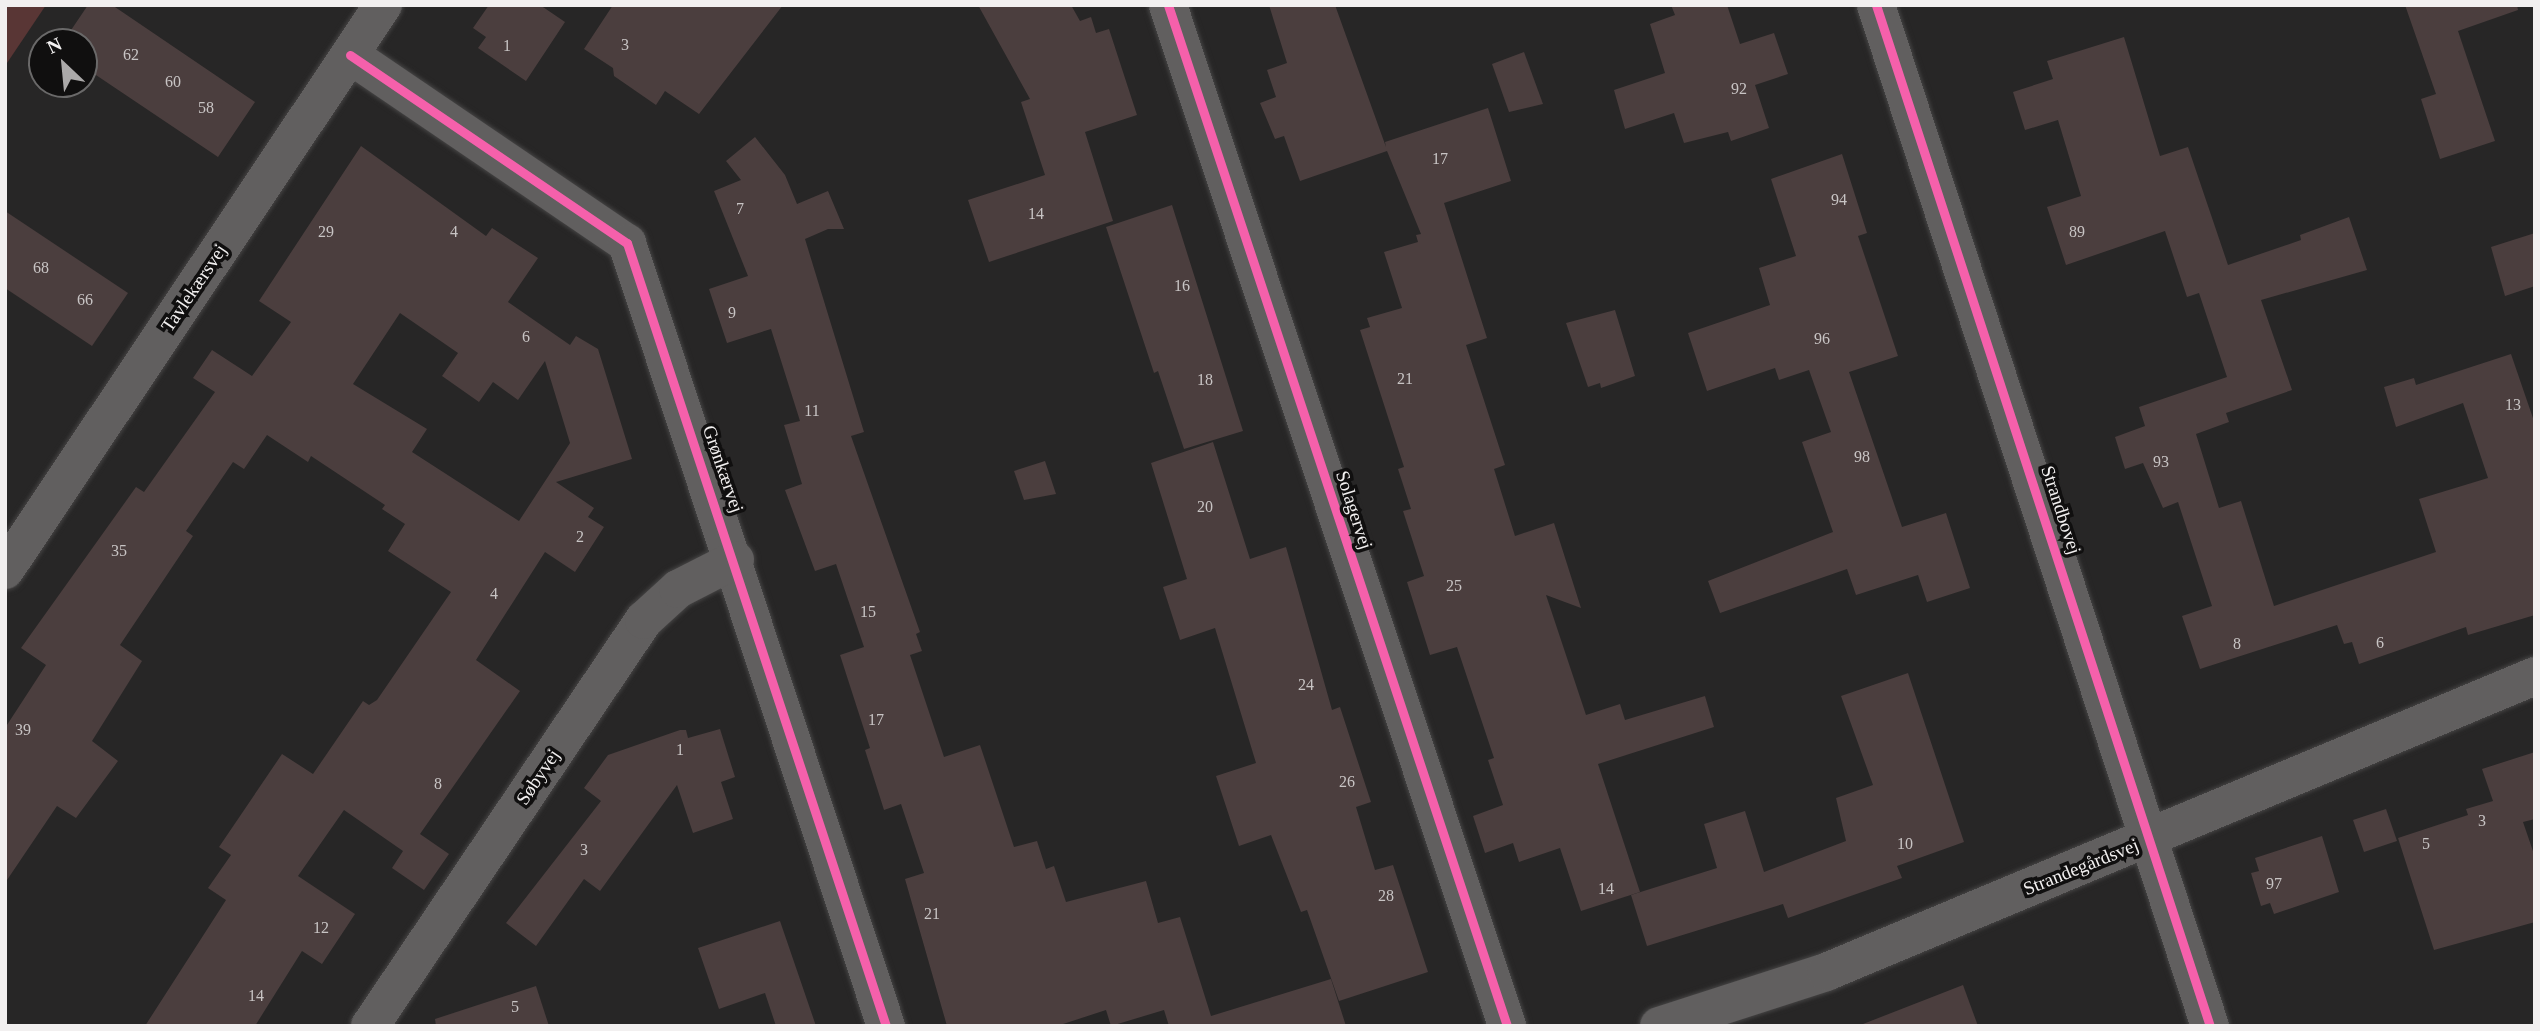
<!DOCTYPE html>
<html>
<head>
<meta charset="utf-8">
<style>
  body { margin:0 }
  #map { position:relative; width:2540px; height:1031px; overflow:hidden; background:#272626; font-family:Georgia,serif }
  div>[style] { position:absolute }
  .green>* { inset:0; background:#593635 }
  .building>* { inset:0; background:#4b3e3e }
  .roads { filter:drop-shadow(0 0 2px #454444) drop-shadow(0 0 2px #454444) }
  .minor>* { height:38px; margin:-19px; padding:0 19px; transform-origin:19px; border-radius:19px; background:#615f5f }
  .cycleway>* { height:9px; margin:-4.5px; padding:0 4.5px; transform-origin:4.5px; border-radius:4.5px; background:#f560ab }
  span { translate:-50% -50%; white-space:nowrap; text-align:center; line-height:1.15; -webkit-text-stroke:7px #100f0f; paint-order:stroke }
  .number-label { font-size:16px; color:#c8c4c4 }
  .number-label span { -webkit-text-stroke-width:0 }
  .street-label { font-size:19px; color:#f2f0f0 }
  .frame { position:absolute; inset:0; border:7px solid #f2f0f0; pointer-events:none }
  .north { position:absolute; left:28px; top:28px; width:70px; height:70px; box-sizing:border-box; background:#100f0f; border:2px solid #6a6969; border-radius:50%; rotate:334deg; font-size:19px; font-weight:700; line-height:28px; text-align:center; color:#f2f0f0 }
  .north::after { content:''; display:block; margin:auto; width:24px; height:32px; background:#aba9a9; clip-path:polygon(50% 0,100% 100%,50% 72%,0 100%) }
</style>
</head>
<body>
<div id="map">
  <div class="green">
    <div style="clip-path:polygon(5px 5px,46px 5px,5px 66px)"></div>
  </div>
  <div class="building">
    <div style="clip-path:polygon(88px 5px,112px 5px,255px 102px,218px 157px,84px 67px,84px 42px,63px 42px)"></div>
    <div style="clip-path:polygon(489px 5px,540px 5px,565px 22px,526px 81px,478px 48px,486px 37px,473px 28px)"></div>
    <div style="clip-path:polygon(613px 5px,783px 5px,699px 114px,665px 91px,656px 105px,614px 76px,613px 68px,584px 49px)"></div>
    <div style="clip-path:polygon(978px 5px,1071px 5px,1080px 21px,1091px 17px,1096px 33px,1109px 29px,1137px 115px,1085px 132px,1113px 221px,989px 262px,968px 200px,1045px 175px,1021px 102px,1030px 99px)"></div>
    <div style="clip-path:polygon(1269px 5px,1335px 5px,1386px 147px,1385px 142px,1488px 108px,1511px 181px,1444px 203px,1487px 338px,1466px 345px,1505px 465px,1494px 469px,1515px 536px,1554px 523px,1581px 608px,1546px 595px,1586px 715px,1620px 704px,1625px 720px,1705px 696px,1714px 727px,1598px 764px,1640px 892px,1581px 911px,1560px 848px,1519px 862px,1513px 843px,1485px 853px,1473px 816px,1503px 805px,1488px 760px,1494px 758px,1457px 647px,1430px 655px,1407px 582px,1424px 576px,1403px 511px,1411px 509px,1398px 469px,1404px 467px,1360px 330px,1370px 327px,1367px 318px,1402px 308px,1384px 252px,1418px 242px,1416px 235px,1421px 234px,1387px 151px,1300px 181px,1284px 136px,1275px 139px,1260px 103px,1276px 97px,1267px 70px,1287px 63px)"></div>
    <div style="clip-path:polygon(1671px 5px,1727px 5px,1740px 44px,1774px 33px,1788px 74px,1755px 85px,1769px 128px,1731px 141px,1728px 132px,1684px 143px,1674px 113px,1625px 129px,1614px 90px,1665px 73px,1650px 24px,1675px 15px)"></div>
    <div style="clip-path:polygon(2405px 5px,2517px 5px,2518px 10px,2458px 31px,2495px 141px,2440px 159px,2421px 99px,2436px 94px)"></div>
    <div style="clip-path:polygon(2124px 37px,2160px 156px,2188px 147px,2228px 265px,2301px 240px,2300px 235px,2349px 217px,2367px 270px,2261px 300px,2292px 390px,2226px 413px,2229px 422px,2196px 434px,2219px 508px,2241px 501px,2274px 606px,2436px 552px,2419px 499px,2488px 478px,2463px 403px,2396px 427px,2384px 387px,2414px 378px,2416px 385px,2511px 354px,2535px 424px,2535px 615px,2468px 635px,2466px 627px,2359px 664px,2352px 642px,2344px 644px,2337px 625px,2200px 669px,2182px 616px,2212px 606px,2178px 502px,2163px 508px,2143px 463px,2125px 469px,2115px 437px,2145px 426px,2139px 407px,2227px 377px,2199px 293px,2187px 297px,2165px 231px,2066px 265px,2047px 207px,2081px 196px,2058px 120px,2025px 130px,2013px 92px,2053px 79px,2047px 61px)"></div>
    <div style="clip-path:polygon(1524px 52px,1543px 104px,1509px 112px,1492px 64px)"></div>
    <div style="clip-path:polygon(755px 137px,785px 175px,797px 204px,828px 191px,844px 229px,828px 229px,805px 239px,864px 432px,851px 436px,920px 632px,916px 634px,922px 651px,910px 655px,944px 757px,980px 745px,1014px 847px,1037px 841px,1046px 869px,1054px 866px,1066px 902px,1146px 881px,1158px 923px,1180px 917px,1211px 1016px,1331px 979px,1346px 1026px,1169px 1026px,1164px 1010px,1111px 1026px,1106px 1010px,1057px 1026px,947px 1026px,905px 879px,924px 873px,901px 804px,884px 810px,865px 750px,870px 748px,840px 655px,864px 647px,836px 564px,815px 571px,785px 490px,802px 484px,784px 425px,800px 421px,771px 329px,727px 343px,709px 289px,748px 276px,714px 191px,741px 180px,726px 161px)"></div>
    <div style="clip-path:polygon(evenodd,361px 146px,486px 236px,492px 228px,538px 258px,508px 302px,570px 345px,576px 336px,598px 349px,632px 459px,556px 482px,594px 508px,588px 517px,604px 527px,575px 572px,545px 552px,476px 660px,520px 691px,420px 834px,449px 854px,424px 890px,392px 868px,403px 851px,344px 810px,298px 876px,355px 914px,322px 964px,302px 951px,255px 1026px,145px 1026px,226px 900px,208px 888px,231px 855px,219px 847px,282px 754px,313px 774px,363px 701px,369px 705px,377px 700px,451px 592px,388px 551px,405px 524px,382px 509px,385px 505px,311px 456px,308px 462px,267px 435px,244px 469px,233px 462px,186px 531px,193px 536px,120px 645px,142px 661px,92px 741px,118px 761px,76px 818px,57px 806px,5px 883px,5px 728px,46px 665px,21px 648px,136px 487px,144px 492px,215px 392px,193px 378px,212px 350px,252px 376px,291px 322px,259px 301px,361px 146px,400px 313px,458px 353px,442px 376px,479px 402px,493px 382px,518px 400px,545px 361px,570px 443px,519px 521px,412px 452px,427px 429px,353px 384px,400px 313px)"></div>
    <div style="clip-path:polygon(1842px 154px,1867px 233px,1858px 236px,1898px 356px,1849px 372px,1902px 527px,1946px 513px,1970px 588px,1927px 602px,1918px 575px,1856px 595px,1847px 569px,1720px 613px,1708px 581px,1833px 532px,1802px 442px,1831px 432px,1809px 370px,1779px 380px,1775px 368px,1707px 391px,1688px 333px,1770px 305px,1759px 268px,1796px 256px,1771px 179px)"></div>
    <div style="clip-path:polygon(1172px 205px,1243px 431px,1184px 449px,1158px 371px,1154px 373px,1106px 227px)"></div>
    <div style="clip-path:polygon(5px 211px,128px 293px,92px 346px,5px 288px)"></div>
    <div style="clip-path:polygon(2535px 233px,2535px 286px,2505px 296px,2491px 247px)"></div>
    <div style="clip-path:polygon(1615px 310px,1635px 376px,1601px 388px,1600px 383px,1588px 387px,1566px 323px)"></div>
    <div style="clip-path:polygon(1213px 442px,1250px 559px,1286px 547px,1332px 710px,1340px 707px,1371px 802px,1356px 807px,1375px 870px,1393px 865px,1428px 972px,1339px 1001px,1307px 910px,1301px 912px,1271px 835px,1239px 846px,1216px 776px,1256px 763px,1215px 628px,1180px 640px,1163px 587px,1187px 579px,1151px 463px)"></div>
    <div style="clip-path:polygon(1045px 461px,1056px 494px,1024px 500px,1014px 471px)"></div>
    <div style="clip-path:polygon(1908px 673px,1964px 842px,1897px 866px,1902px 878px,1788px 918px,1783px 904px,1647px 946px,1631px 895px,1717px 868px,1704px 824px,1745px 811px,1764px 872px,1846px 841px,1836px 798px,1873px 785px,1841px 696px)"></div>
    <div style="clip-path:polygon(720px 729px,735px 777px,721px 782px,733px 819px,693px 833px,677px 785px,600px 891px,584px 879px,536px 946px,506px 923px,601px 801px,584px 788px,608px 755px,680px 730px,686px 730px,688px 738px)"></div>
    <div style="clip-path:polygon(2535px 752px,2535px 819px,2523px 822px,2535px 857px,2535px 922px,2434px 950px,2398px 838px,2468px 815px,2466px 809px,2493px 801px,2482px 769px)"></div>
    <div style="clip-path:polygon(2386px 809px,2397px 841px,2364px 852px,2353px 820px)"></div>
    <div style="clip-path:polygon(2322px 836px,2339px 892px,2274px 914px,2270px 903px,2261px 906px,2251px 873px,2259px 871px,2255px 858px)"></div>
    <div style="clip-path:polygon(780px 921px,816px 1026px,776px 1026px,765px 993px,719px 1009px,698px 948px)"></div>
    <div style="clip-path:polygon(1963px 985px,1978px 1026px,1863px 1026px,1863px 1024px)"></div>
    <div style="clip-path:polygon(536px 986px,549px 1026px,436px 1026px,435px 1019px)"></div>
  </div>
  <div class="roads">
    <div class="minor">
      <div style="left:1168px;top:5px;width:1076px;rotate:71.63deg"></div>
      <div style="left:1876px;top:5px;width:1074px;rotate:71.89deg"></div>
      <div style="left:350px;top:55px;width:335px;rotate:34.2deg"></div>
      <div style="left:627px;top:243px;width:825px;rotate:71.7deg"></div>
      <div style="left:5px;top:570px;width:680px;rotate:-56.22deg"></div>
      <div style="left:370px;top:1026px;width:490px;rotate:-56deg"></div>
      <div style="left:644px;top:620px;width:46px;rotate:-42.4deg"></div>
      <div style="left:678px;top:589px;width:64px;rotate:-27deg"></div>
      <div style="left:1659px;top:1026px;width:176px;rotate:-17.9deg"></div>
      <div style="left:1826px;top:972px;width:768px;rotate:-22.66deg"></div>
    </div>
  </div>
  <div class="cycleway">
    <div style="left:1168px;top:5px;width:1076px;rotate:71.63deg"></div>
    <div style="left:1876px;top:5px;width:1074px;rotate:71.89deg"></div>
    <div style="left:350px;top:55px;width:335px;rotate:34.2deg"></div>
    <div style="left:627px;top:243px;width:825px;rotate:71.7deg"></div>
  </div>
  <div class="number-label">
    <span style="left:625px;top:45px">3</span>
    <span style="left:507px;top:46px">1</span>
    <span style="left:131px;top:55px">62</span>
    <span style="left:173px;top:82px">60</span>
    <span style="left:1739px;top:89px">92</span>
    <span style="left:206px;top:108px">58</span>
    <span style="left:1440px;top:159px">17</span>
    <span style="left:1839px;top:200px">94</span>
    <span style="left:740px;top:209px">7</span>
    <span style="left:1036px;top:214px">14</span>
    <span style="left:326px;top:232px">29</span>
    <span style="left:454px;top:232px">4</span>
    <span style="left:2077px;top:232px">89</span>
    <span style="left:41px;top:268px">68</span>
    <span style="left:1182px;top:286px">16</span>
    <span style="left:85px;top:300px">66</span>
    <span style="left:732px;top:313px">9</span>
    <span style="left:526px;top:337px">6</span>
    <span style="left:1822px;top:339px">96</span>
    <span style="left:1405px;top:379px">21</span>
    <span style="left:1205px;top:380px">18</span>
    <span style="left:2513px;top:405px">13</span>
    <span style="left:812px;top:411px">11</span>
    <span style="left:1862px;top:457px">98</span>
    <span style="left:2161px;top:462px">93</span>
    <span style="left:1205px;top:507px">20</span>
    <span style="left:580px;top:537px">2</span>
    <span style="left:119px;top:551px">35</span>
    <span style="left:1454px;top:586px">25</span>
    <span style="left:494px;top:594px">4</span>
    <span style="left:868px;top:612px">15</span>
    <span style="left:2380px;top:643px">6</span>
    <span style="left:2237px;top:644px">8</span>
    <span style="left:1306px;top:685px">24</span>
    <span style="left:876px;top:720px">17</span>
    <span style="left:23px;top:730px">39</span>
    <span style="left:680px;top:750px">1</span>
    <span style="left:1347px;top:782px">26</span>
    <span style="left:438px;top:784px">8</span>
    <span style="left:2482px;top:821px">3</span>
    <span style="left:1905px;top:844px">10</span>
    <span style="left:2426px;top:844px">5</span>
    <span style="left:584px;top:850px">3</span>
    <span style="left:2274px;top:884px">97</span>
    <span style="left:1606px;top:889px">14</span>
    <span style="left:1386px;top:896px">28</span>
    <span style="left:932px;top:914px">21</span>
    <span style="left:321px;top:928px">12</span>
    <span style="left:256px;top:996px">14</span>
    <span style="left:515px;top:1007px">5</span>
  </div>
  <div class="street-label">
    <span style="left:194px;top:288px;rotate:-56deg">Tavlekærsvej</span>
    <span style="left:723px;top:469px;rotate:71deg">Grønkærvej</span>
    <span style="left:1354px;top:510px;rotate:72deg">Solagervej</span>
    <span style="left:2061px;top:510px;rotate:72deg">Strandbovej</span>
    <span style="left:538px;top:777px;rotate:-56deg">Søbyvej</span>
    <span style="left:2081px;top:867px;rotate:-22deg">Strandegårdsvej</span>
  </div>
  <div class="frame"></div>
  <div class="north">N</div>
</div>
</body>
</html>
